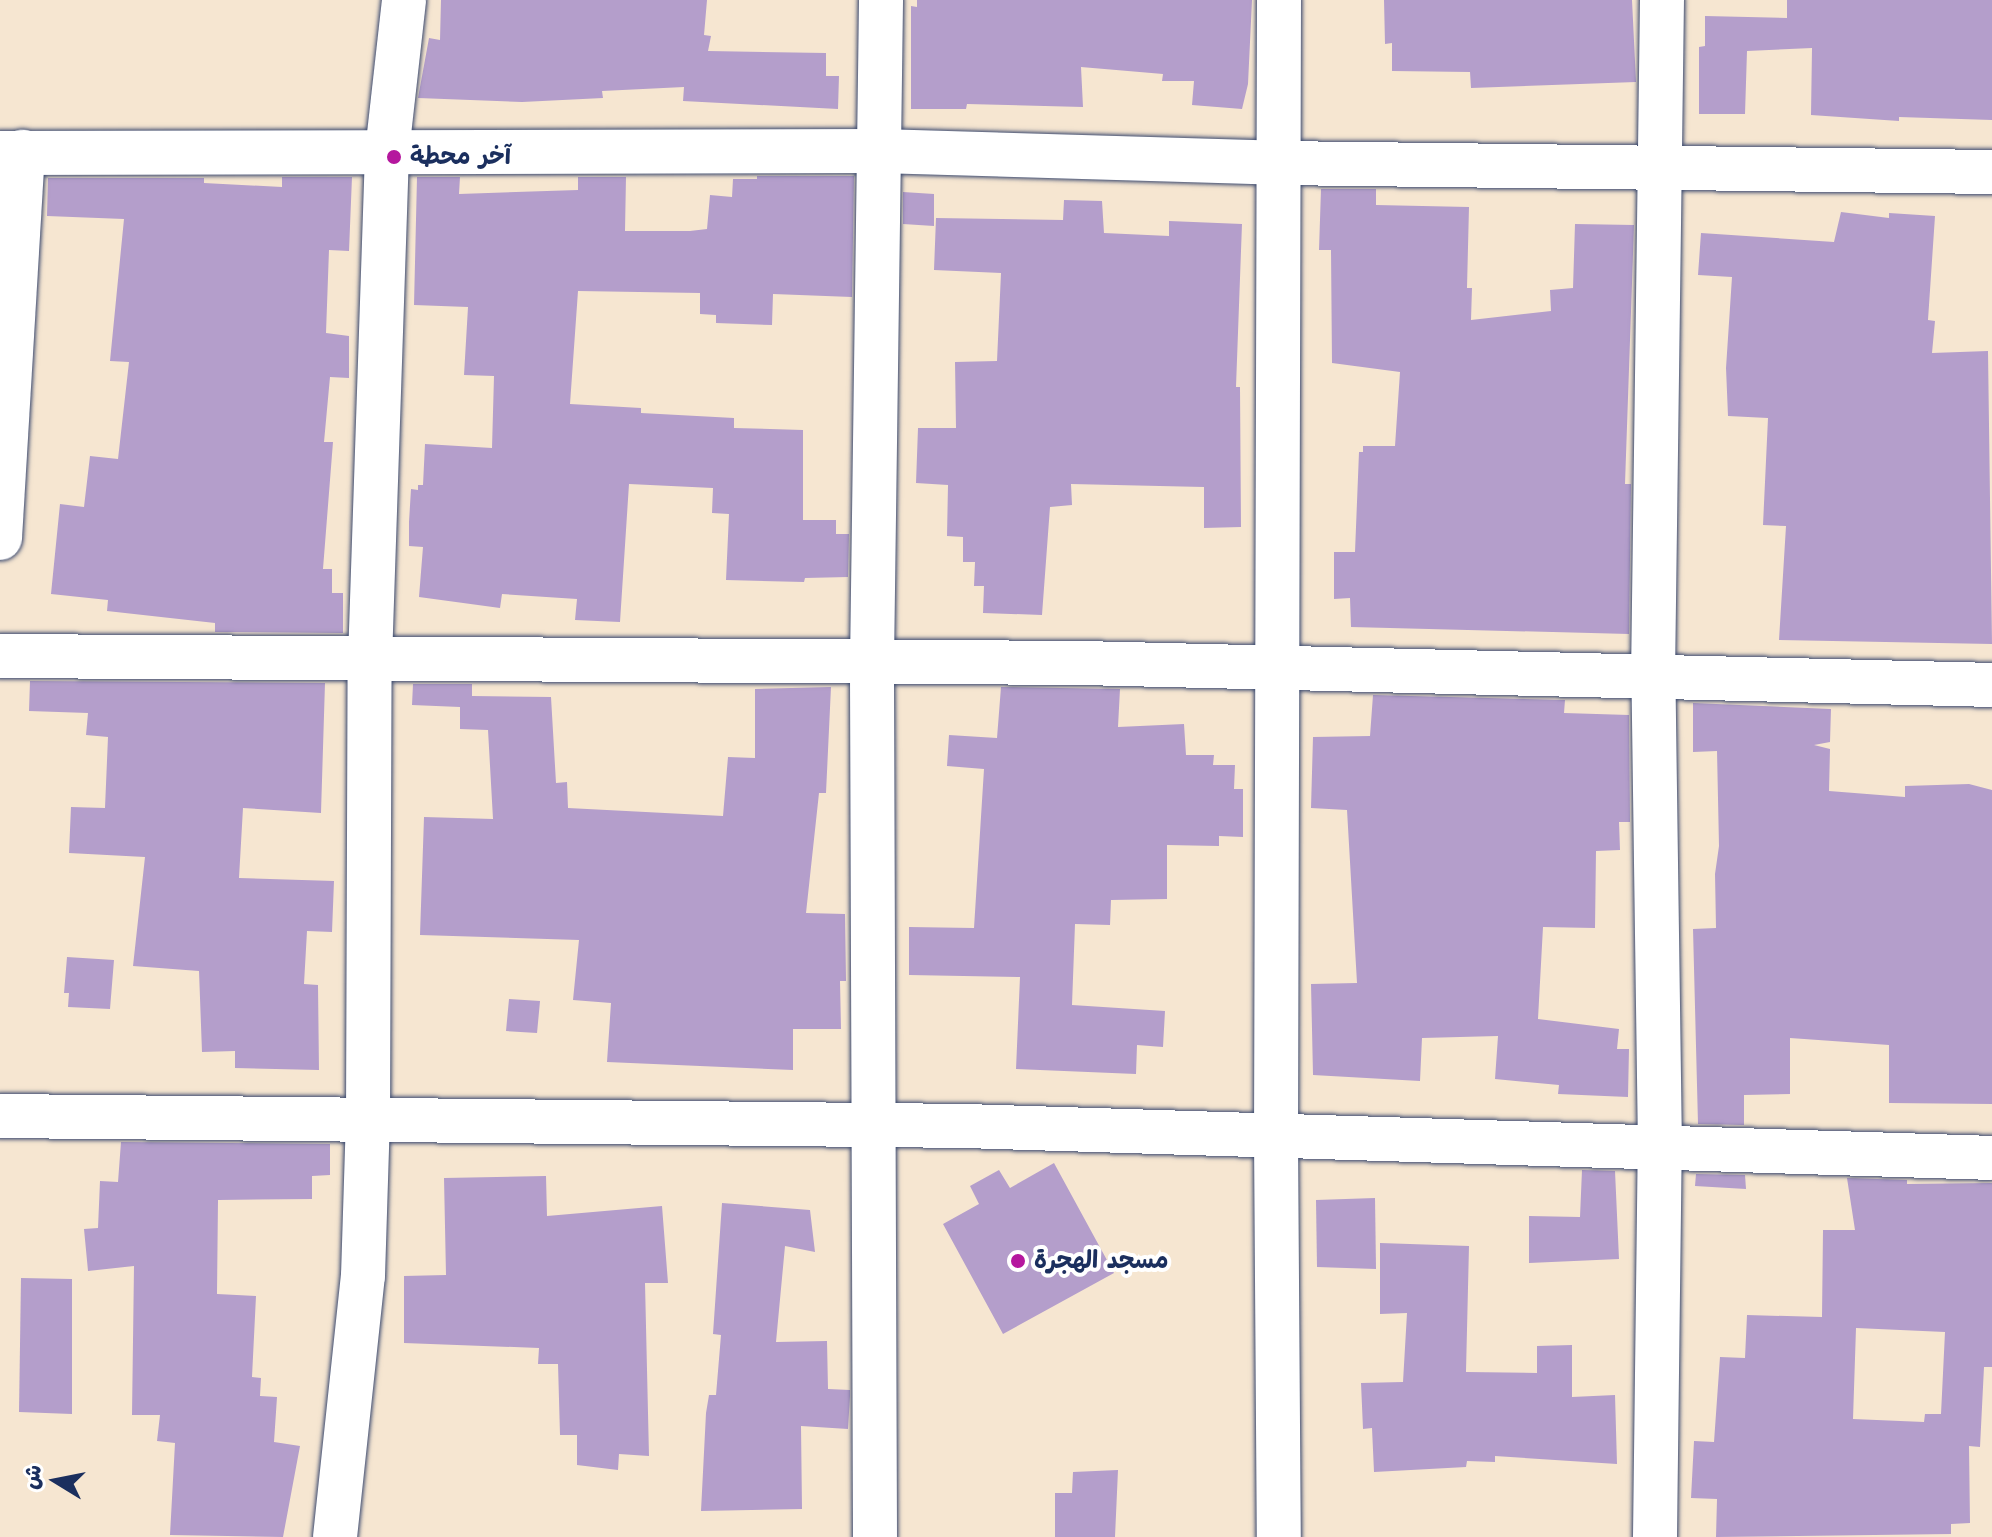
<!DOCTYPE html>
<html>
<head>
<meta charset="utf-8">
<style>
  body { margin:0 }
  #map { position:relative; width:1992px; height:1537px; overflow:hidden; background:#f6e6d1; font-family:"Comic Neue","Playpen Sans Arabic",sans-serif }
  div>[style] { position:absolute }
  .building>* { inset:0; background:#b49ecb }
  .roads { filter:drop-shadow(0 0 2px #3c4a6f) drop-shadow(0 0 2px #3c4a6f) }
  .minor>* { height:44px; margin:-22px; padding:0 22px; transform-origin:22px; border-radius:22px; background:#fff }
  .dots>* { width:22px; height:22px; translate:-50% -50%; box-sizing:border-box; border:4px solid #fff; border-radius:50% }
  span { translate:-50% -50%; white-space:nowrap; text-align:center; line-height:1.15; -webkit-text-stroke:8px #fff; paint-order:stroke }
  .poi-label { font-size:24px; color:#1b2f5e; font-weight:700 }
  .left { translate:0 -50%; text-align:left }
  .north { position:absolute; left:16px; top:1441px; width:80px; height:80px; -webkit-text-stroke:6px #fff; paint-order:stroke; rotate:280deg; font-size:22px; font-weight:700; line-height:32px; text-align:center; color:#1b2f5e }
  .north::after { content:''; display:block; margin:auto; width:28px; height:36px; background:#1b2f5e; clip-path:polygon(50% 0,100% 100%,50% 72%,0 100%) }
</style>
</head>
<body>
<div id="map">
  <div class="building">
    <div style="clip-path:polygon(441px 0,707px 0,704px 35px,711px 36px,708px 51px,826px 53px,826px 76px,839px 76px,838px 109px,683px 101px,684px 87px,602px 91px,603px 98px,522px 102px,418px 98px,429px 38px,440px 40px)"></div>
    <div style="clip-path:polygon(917px 0,1252px 0,1248px 84px,1242px 109px,1192px 105px,1194px 81px,1162px 81px,1163px 74px,1081px 67px,1083px 107px,967px 104px,966px 109px,911px 109px,911px 6px,917px 7px)"></div>
    <div style="clip-path:polygon(1384px 0,1632px 0,1636px 82px,1471px 88px,1470px 72px,1392px 71px,1392px 43px,1385px 44px)"></div>
    <div style="clip-path:polygon(1787px 0,1992px 0,1992px 120px,1899px 117px,1899px 121px,1811px 115px,1812px 48px,1747px 51px,1745px 114px,1699px 114px,1699px 47px,1705px 46px,1705px 16px,1787px 18px)"></div>
    <div style="clip-path:polygon(757px 176px,854px 176px,852px 297px,773px 294px,772px 325px,716px 323px,716px 315px,700px 314px,700px 293px,578px 291px,570px 404px,641px 408px,641px 413px,734px 418px,734px 428px,803px 430px,803px 520px,836px 520px,836px 534px,849px 534px,848px 577px,805px 578px,804px 582px,726px 580px,729px 514px,712px 513px,713px 488px,629px 484px,620px 622px,575px 620px,577px 599px,502px 594px,500px 608px,419px 597px,423px 547px,409px 546px,409px 522px,411px 489px,418px 490px,418px 485px,423px 485px,425px 444px,492px 448px,494px 376px,464px 375px,468px 307px,414px 305px,417px 177px,460px 177px,459px 194px,578px 190px,578px 177px,626px 177px,625px 231px,690px 231px,707px 229px,710px 195px,732px 197px,733px 179px,757px 179px)"></div>
    <div style="clip-path:polygon(282px 177px,352px 177px,349px 251px,329px 250px,326px 333px,349px 336px,349px 378px,330px 377px,324px 442px,333px 442px,323px 569px,332px 569px,332px 593px,343px 593px,343px 633px,215px 632px,215px 623px,107px 611px,108px 600px,51px 594px,60px 504px,84px 507px,90px 456px,118px 459px,129px 362px,110px 361px,124px 219px,47px 216px,48px 178px,204px 178px,204px 183px,282px 187px)"></div>
    <div style="clip-path:polygon(1321px 189px,1376px 189px,1376px 205px,1469px 207px,1467px 288px,1472px 288px,1471px 320px,1551px 311px,1550px 290px,1573px 288px,1575px 224px,1634px 225px,1625px 484px,1631px 484px,1629px 634px,1351px 627px,1350px 598px,1334px 599px,1334px 552px,1355px 552px,1359px 452px,1363px 452px,1363px 446px,1395px 446px,1400px 372px,1332px 363px,1331px 250px,1319px 250px)"></div>
    <div style="clip-path:polygon(903px 192px,934px 194px,934px 226px,903px 224px)"></div>
    <div style="clip-path:polygon(1064px 200px,1102px 201px,1104px 233px,1169px 236px,1169px 221px,1242px 224px,1236px 387px,1240px 387px,1241px 527px,1204px 528px,1204px 487px,1071px 484px,1072px 505px,1050px 507px,1042px 615px,983px 613px,984px 586px,974px 586px,975px 562px,963px 562px,963px 537px,947px 536px,948px 485px,916px 483px,918px 428px,956px 428px,955px 362px,997px 361px,1001px 273px,934px 270px,936px 218px,1063px 220px)"></div>
    <div style="clip-path:polygon(1841px 212px,1889px 218px,1889px 213px,1935px 216px,1928px 320px,1935px 321px,1932px 353px,1988px 351px,1992px 644px,1779px 640px,1786px 526px,1763px 525px,1768px 418px,1728px 416px,1726px 368px,1732px 277px,1698px 275px,1701px 233px,1834px 242px)"></div>
    <div style="clip-path:polygon(30px 681px,325px 683px,321px 813px,243px 808px,239px 878px,334px 881px,332px 932px,307px 931px,304px 984px,318px 985px,319px 1070px,235px 1068px,235px 1051px,202px 1052px,199px 971px,133px 966px,145px 857px,69px 853px,71px 807px,105px 808px,108px 737px,86px 735px,88px 713px,29px 711px)"></div>
    <div style="clip-path:polygon(413px 684px,472px 684px,472px 696px,551px 697px,556px 783px,567px 782px,568px 808px,723px 816px,728px 757px,755px 758px,755px 689px,831px 687px,826px 793px,819px 793px,806px 913px,845px 914px,846px 981px,840px 981px,841px 1029px,793px 1029px,793px 1070px,607px 1062px,611px 1003px,573px 1000px,579px 940px,420px 935px,424px 817px,493px 819px,488px 730px,460px 729px,460px 707px,412px 705px)"></div>
    <div style="clip-path:polygon(1001px 687px,1120px 689px,1118px 727px,1184px 724px,1186px 755px,1214px 755px,1213px 765px,1235px 765px,1234px 789px,1243px 789px,1243px 837px,1219px 836px,1219px 846px,1167px 845px,1167px 899px,1111px 900px,1110px 925px,1075px 924px,1072px 1005px,1165px 1011px,1163px 1047px,1137px 1045px,1136px 1074px,1016px 1069px,1020px 977px,909px 975px,909px 927px,974px 928px,984px 769px,947px 766px,949px 735px,997px 738px)"></div>
    <div style="clip-path:polygon(1373px 695px,1565px 700px,1564px 713px,1629px 715px,1630px 822px,1619px 822px,1620px 850px,1596px 851px,1595px 928px,1543px 927px,1538px 1019px,1619px 1029px,1617px 1049px,1629px 1049px,1628px 1097px,1558px 1094px,1559px 1085px,1495px 1079px,1498px 1036px,1422px 1038px,1420px 1081px,1313px 1075px,1311px 984px,1357px 983px,1347px 810px,1311px 808px,1313px 737px,1370px 736px)"></div>
    <div style="clip-path:polygon(1693px 703px,1831px 709px,1830px 742px,1814px 745px,1830px 749px,1829px 791px,1905px 797px,1905px 786px,1969px 784px,1992px 790px,1992px 1104px,1889px 1103px,1889px 1045px,1790px 1038px,1790px 1094px,1744px 1095px,1744px 1125px,1698px 1124px,1693px 929px,1716px 928px,1715px 874px,1719px 846px,1717px 751px,1693px 752px)"></div>
    <div style="clip-path:polygon(67px 957px,114px 960px,110px 1009px,68px 1007px,69px 993px,64px 993px)"></div>
    <div style="clip-path:polygon(509px 999px,540px 1001px,537px 1033px,506px 1031px)"></div>
    <div style="clip-path:polygon(121px 1142px,330px 1144px,330px 1175px,312px 1176px,312px 1199px,218px 1200px,217px 1294px,256px 1296px,252px 1377px,261px 1378px,260px 1396px,277px 1397px,274px 1442px,300px 1446px,283px 1537px,170px 1535px,175px 1443px,157px 1441px,160px 1415px,132px 1415px,134px 1266px,88px 1271px,84px 1229px,98px 1228px,100px 1181px,118px 1182px)"></div>
    <div style="clip-path:polygon(1054px 1163px,1114px 1273px,1003px 1334px,943px 1224px,979px 1204px,970px 1186px,999px 1170px,1010px 1188px)"></div>
    <div style="clip-path:polygon(1582px 1170px,1615px 1171px,1619px 1259px,1529px 1263px,1529px 1216px,1580px 1217px)"></div>
    <div style="clip-path:polygon(1696px 1174px,1745px 1175px,1746px 1189px,1695px 1186px)"></div>
    <div style="clip-path:polygon(546px 1176px,547px 1216px,662px 1206px,668px 1283px,645px 1283px,649px 1456px,619px 1454px,618px 1470px,577px 1465px,577px 1435px,560px 1435px,558px 1364px,538px 1364px,539px 1348px,404px 1343px,404px 1276px,446px 1275px,444px 1178px)"></div>
    <div style="clip-path:polygon(evenodd,1847px 1178px,1907px 1180px,1907px 1184px,1992px 1183px,1992px 1367px,1984px 1367px,1980px 1447px,1969px 1446px,1970px 1523px,1951px 1524px,1951px 1534px,1716px 1537px,1717px 1499px,1691px 1498px,1694px 1441px,1714px 1442px,1720px 1357px,1745px 1358px,1747px 1315px,1822px 1317px,1823px 1230px,1855px 1230px,1847px 1178px,1856px 1328px,1945px 1332px,1941px 1414px,1925px 1414px,1924px 1422px,1853px 1419px,1856px 1328px)"></div>
    <div style="clip-path:polygon(1375px 1198px,1376px 1269px,1317px 1267px,1316px 1200px)"></div>
    <div style="clip-path:polygon(722px 1203px,810px 1210px,815px 1252px,785px 1246px,776px 1342px,827px 1341px,828px 1389px,850px 1390px,850px 1396px,848px 1429px,801px 1426px,802px 1509px,701px 1511px,706px 1413px,709px 1395px,716px 1395px,721px 1335px,713px 1334px)"></div>
    <div style="clip-path:polygon(1380px 1243px,1469px 1246px,1466px 1372px,1537px 1373px,1537px 1346px,1572px 1345px,1572px 1397px,1615px 1395px,1617px 1464px,1495px 1456px,1495px 1462px,1467px 1461px,1466px 1467px,1374px 1472px,1372px 1428px,1363px 1429px,1361px 1383px,1403px 1382px,1407px 1313px,1380px 1314px)"></div>
    <div style="clip-path:polygon(21px 1278px,72px 1279px,72px 1414px,19px 1412px)"></div>
    <div style="clip-path:polygon(1118px 1470px,1115px 1537px,1055px 1537px,1055px 1493px,1072px 1493px,1073px 1472px)"></div>
  </div>
  <div class="roads">
    <div class="minor">
      <div style="left:1279px;top:0;width:1137px;rotate:90.15deg"></div>
      <div style="left:1276px;top:1137px;width:400px;rotate:89.6deg"></div>
      <div style="left:0;top:153px;width:879px;rotate:-0.13deg"></div>
      <div style="left:879px;top:151px;width:399px;rotate:1.7deg"></div>
      <div style="left:1278px;top:163px;width:714px;rotate:0.72deg"></div>
      <div style="left:0;top:538px;width:387px;rotate:-86.6deg"></div>
      <div style="left:0;top:656px;width:1082px;rotate:0.37deg"></div>
      <div style="left:1082px;top:663px;width:910px;rotate:1.38deg"></div>
      <div style="left:0;top:1116px;width:965px;rotate:0.59deg"></div>
      <div style="left:965px;top:1126px;width:1027px;rotate:1.78deg"></div>
      <div style="left:335px;top:1537px;width:262px;rotate:-83.9deg"></div>
      <div style="left:363px;top:1276px;width:156px;rotate:-88.2deg"></div>
      <div style="left:368px;top:1120px;width:460px;rotate:-89.8deg"></div>
      <div style="left:370px;top:660px;width:508px;rotate:-88.08deg"></div>
      <div style="left:387px;top:152px;width:153px;rotate:-83.6deg"></div>
      <div style="left:875px;top:1537px;width:874px;rotate:-90.2deg"></div>
      <div style="left:872px;top:663px;width:663px;rotate:-89.22deg"></div>
      <div style="left:1655px;top:1537px;width:388px;rotate:-89.3deg"></div>
      <div style="left:1660px;top:1149px;width:472px;rotate:-90.8deg"></div>
      <div style="left:1653px;top:677px;width:677px;rotate:-89.24deg"></div>
    </div>
  </div>
  <div class="dots">
    <div style="left:394px;top:157px;background:#b5179e"></div>
    <div style="left:1018px;top:1261px;background:#b5179e"></div>
  </div>
  <div class="poi-label">
    <span class="left" style="left:410px;top:157px">آخر محطة</span>
    <span class="left" style="left:1034px;top:1261px">مسجد الهجرة</span>
  </div>
  <div class="north">ش</div>
</div>
</body>
</html>
